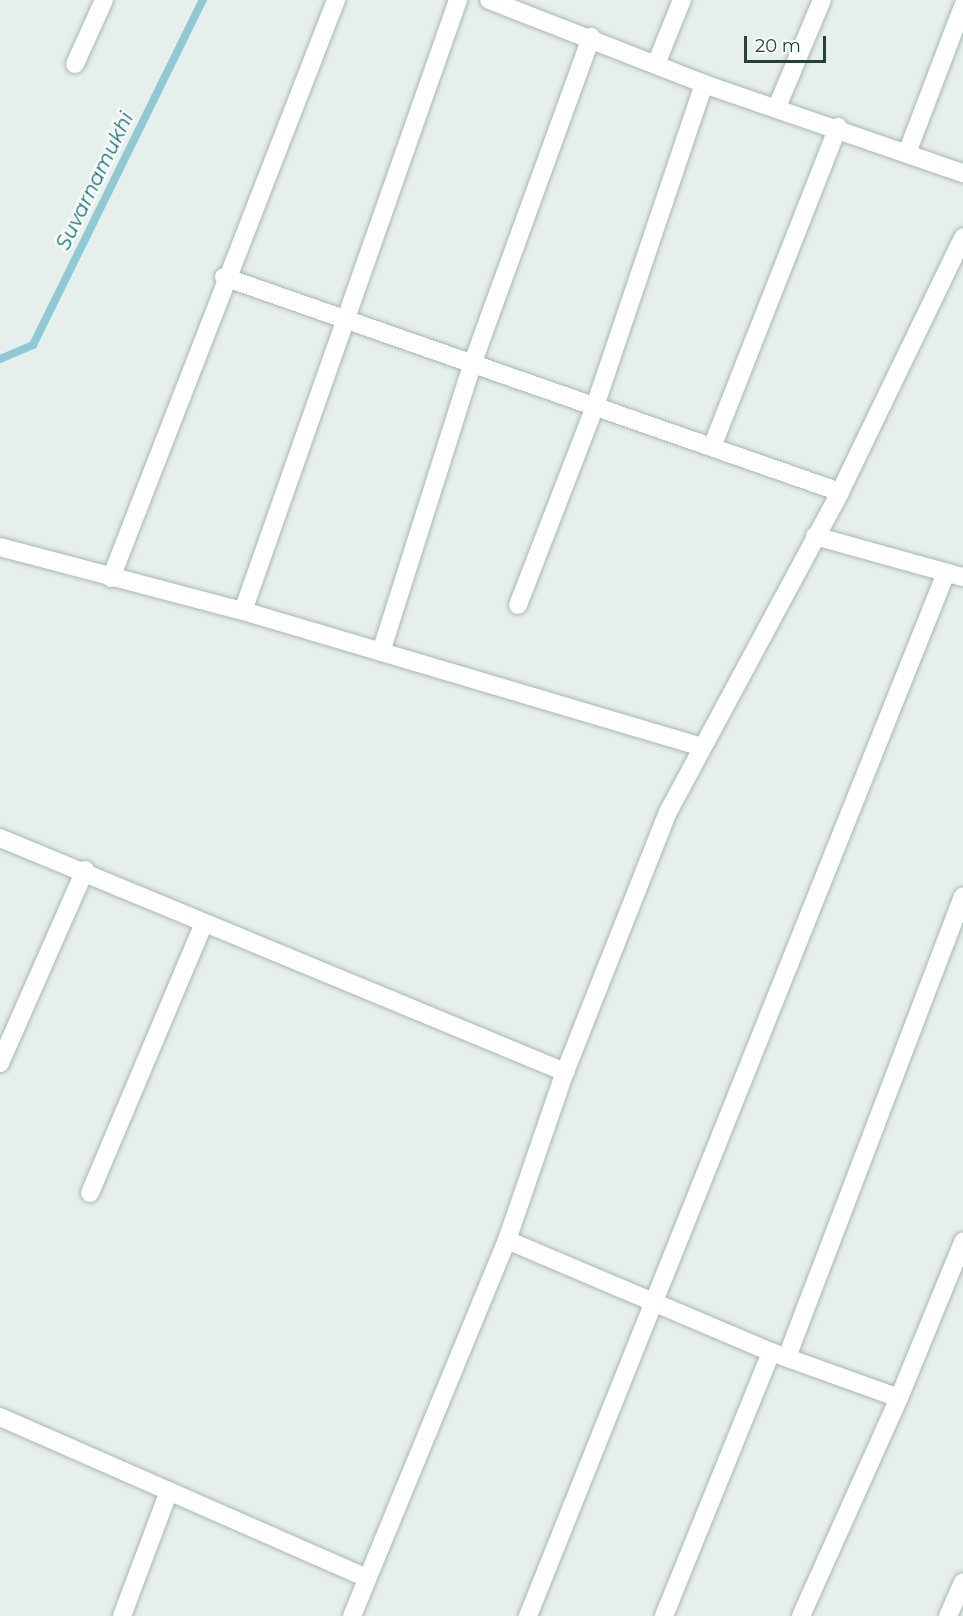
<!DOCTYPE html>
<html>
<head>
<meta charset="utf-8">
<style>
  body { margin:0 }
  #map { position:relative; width:963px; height:1616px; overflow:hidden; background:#e6efeb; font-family:Montserrat,sans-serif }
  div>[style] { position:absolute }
  .stream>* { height:8px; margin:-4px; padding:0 4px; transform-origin:4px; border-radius:4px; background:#8ec9d4 }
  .roads { filter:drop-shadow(0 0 2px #a8b8b2) drop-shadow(0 0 2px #a8b8b2) }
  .minor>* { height:18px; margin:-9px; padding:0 9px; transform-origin:9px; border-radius:9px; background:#fff }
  span { translate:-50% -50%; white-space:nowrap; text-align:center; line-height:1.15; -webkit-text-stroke:5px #f7fbf9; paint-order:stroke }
  .water-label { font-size:20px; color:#1c6f80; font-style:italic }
  .scale { position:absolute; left:744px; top:36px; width:82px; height:27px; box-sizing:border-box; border:3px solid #24423a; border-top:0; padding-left:8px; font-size:18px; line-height:21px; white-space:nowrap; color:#24423a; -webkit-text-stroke:4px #f7fbf9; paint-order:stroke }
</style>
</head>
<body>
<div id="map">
  <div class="stream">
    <div style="left:0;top:359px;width:36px;rotate:-23deg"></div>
    <div style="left:33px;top:345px;width:385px;rotate:-63.8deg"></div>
  </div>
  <div class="roads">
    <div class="minor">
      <div style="left:489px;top:0;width:231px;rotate:21.3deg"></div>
      <div style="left:704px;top:84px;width:274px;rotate:19deg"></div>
      <div style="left:75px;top:64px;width:70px;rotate:-65.6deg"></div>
      <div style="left:656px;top:64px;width:69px;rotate:-67.9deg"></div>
      <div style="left:777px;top:107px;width:116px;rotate:-67.2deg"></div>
      <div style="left:907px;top:153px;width:157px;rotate:-69.1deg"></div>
      <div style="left:224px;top:277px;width:652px;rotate:19.24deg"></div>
      <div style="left:712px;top:447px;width:344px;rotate:-68.5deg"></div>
      <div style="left:815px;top:536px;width:154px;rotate:15.5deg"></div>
      <div style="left:0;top:547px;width:251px;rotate:14.8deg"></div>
      <div style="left:243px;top:611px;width:479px;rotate:16.5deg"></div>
      <div style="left:111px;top:578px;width:620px;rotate:-68.73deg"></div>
      <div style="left:518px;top:605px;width:213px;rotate:-68.8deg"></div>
      <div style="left:595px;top:406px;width:340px;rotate:-71.3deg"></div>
      <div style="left:243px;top:611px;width:648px;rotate:-70.61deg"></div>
      <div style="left:381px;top:652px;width:304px;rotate:-72.4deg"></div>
      <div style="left:473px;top:362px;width:346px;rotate:-70deg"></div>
      <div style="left:0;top:838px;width:612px;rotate:22.5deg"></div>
      <div style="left:0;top:1063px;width:211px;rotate:-66.2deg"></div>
      <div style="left:90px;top:1193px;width:290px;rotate:-67.1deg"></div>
      <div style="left:507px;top:1240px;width:287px;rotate:23deg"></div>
      <div style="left:771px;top:1352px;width:136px;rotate:19.8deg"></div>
      <div style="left:899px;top:1398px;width:239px;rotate:114.2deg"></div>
      <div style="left:787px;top:1357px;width:493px;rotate:-69.1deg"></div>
      <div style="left:899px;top:1398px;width:169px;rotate:-67.7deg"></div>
      <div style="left:0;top:1417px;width:400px;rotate:23.7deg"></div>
      <div style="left:122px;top:1616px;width:134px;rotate:-69.4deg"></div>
      <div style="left:352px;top:1616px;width:407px;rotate:-67.6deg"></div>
      <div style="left:507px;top:1240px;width:178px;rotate:-71deg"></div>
      <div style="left:565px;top:1072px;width:280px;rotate:-68.4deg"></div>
      <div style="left:668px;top:812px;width:363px;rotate:-61.7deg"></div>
      <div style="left:840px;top:492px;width:283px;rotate:-64.2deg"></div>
      <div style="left:528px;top:1616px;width:1124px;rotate:-68.16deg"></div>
      <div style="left:664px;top:1616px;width:285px;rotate:-67.9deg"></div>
      <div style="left:948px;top:1616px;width:37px;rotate:-66deg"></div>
    </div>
  </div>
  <div class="water-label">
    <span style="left:95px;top:181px;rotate:-64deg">Suvarnamukhi</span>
  </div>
  <div class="scale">20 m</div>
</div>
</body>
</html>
